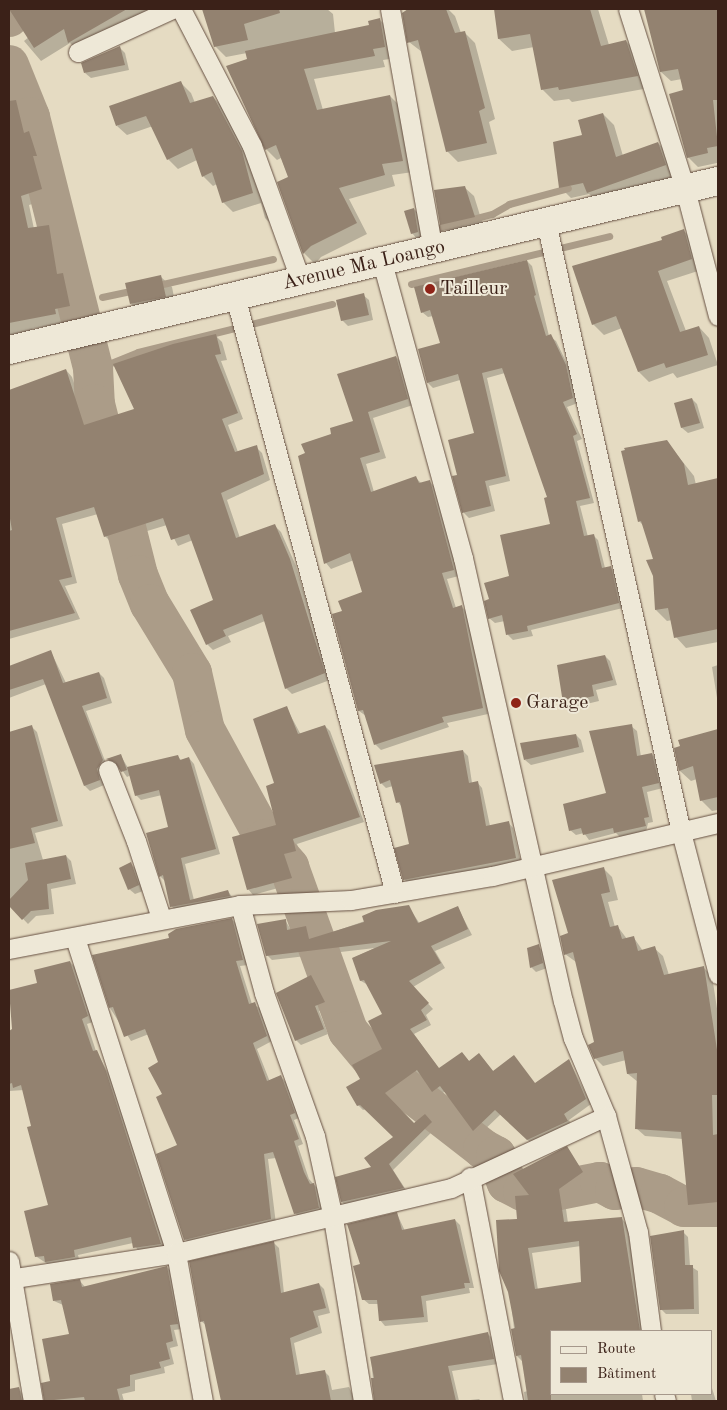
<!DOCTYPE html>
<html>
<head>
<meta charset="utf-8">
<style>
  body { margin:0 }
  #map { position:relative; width:727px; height:1410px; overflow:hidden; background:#e5dbc2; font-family:"Old Standard TT",serif }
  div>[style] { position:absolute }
  .shadow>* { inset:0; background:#0003 }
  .stream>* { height:7px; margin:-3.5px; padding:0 3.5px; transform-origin:3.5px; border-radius:3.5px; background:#ab9c88 }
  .river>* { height:40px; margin:-20px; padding:0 20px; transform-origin:20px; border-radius:20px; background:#ab9c88 }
  .building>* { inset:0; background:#938270 }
  .roads { filter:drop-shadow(0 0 1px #665042) drop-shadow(0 0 1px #665042) }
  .minor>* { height:19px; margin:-9.5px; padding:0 9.5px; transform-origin:9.5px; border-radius:9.5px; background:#eee8d7 }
  .secondary>* { height:28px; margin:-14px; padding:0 14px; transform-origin:14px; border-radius:14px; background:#eee8d7 }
  .dots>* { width:14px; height:14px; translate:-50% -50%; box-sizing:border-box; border:2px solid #eee8d7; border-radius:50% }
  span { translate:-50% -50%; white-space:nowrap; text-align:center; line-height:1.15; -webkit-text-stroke:4px #eee8d7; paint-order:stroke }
  .street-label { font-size:20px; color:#3b2118 }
  .poi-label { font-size:20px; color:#3b2118 }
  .left { translate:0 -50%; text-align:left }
  .frame { position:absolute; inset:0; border:10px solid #3b2118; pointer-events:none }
  .legend { position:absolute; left:550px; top:1330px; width:162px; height:65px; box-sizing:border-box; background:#eee8d7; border:1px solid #a6988b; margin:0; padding:6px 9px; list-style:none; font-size:15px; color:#3b2118 }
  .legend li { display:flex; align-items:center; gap:10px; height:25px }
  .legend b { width:25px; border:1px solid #a6988b }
</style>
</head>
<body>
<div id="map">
  <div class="shadow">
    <div style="clip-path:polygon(9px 9px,54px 9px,58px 14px,64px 9px,187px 9px,80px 53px,70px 43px,41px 61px,24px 41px,29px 37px,23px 29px,16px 34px,9px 28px)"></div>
    <div style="clip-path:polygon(203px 9px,327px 9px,333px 14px,335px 33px,370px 26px,380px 20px,391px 31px,396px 58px,383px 60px,385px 67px,314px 79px,323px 110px,390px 96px,401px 107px,413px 172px,392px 175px,395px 186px,349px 199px,367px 234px,321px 257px,315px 264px,304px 253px,279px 183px,289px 178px,281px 158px,277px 160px,266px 149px,247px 53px,226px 57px,215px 46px)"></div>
    <div style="clip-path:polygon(448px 9px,455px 16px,461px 33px,464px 32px,475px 43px,495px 119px,489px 122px,497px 154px,458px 162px,447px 151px,422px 52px,409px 42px,409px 10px)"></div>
    <div style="clip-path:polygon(502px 9px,598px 9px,609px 45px,626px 41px,638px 54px,649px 88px,572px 102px,569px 99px,554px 101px,542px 89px,534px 47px,512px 51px,499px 39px,495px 12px)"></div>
    <div style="clip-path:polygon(645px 9px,718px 9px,717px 163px,698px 167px,688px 157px,682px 79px,671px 81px,661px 72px)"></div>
    <div style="clip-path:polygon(120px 48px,125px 53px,129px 70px,91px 78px,85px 73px)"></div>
    <div style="clip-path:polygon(181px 83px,191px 93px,195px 103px,213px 97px,223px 107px,251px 162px,270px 223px,265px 218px,261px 203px,233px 212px,223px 202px,217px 184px,213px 186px,203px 176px,197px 160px,178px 169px,168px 159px,153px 126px,127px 135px,117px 126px)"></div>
    <div style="clip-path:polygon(13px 91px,22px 101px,30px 134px,38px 142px,45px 165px,42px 166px,50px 199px,29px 205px,34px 229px,48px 227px,57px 236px,64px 276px,71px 284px,79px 315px,64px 318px,65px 323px,32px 329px,33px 337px,9px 340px,9px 92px)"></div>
    <div style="clip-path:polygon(603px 114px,614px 125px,623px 156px,658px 143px,669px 154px,676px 176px,599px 203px,589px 194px,571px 198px,560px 187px,584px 136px)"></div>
    <div style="clip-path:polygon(464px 187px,474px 196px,483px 225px,450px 234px,441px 225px,435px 191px)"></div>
    <div style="clip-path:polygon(414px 209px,419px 214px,423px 237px,417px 239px,412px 233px)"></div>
    <div style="clip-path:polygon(684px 231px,694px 241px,701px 270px,667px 281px,686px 331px,699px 327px,709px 338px,718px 365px,677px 378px,673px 373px,649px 382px,639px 372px,622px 328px,604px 335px,593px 324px,664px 241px)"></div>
    <div style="clip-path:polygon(527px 261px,532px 266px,549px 336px,556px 341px,571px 372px,578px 403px,567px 407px,582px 439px,577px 441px,594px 503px,580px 506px,588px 537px,593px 535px,598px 540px,605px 568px,610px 567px,615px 572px,623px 608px,531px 630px,533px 636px,513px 640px,508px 635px,505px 621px,495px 623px,489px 618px,491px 600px,552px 525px,549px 498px,505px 373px,487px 378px,510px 481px,489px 486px,495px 511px,469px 518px,464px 513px,458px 476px,476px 434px,460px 380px,433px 388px,428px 383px,441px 344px,433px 316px,428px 317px,422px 312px)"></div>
    <div style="clip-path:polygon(161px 277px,172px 287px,176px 307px,141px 315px,131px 304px)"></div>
    <div style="clip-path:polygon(363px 295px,369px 300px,373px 320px,348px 326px,342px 320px)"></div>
    <div style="clip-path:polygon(216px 336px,222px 342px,227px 360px,221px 361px,243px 419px,228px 425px,238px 452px,256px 447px,262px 453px,270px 480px,227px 500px,240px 538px,275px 526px,281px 532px,296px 566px,330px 680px,292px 694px,286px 688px,265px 621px,228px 636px,231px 642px,213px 650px,207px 644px,215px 600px,193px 540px,178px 546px,167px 525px,111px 542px,105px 536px,98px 514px,62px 524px,77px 583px,65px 586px,80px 619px,9px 639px,9px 558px,12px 557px,9px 543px,9px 481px,15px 479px,9px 459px,9px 391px,66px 370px,72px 377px,88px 425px,136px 410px)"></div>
    <div style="clip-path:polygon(396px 357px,402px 363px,413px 405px,373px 418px,386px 458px,366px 464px,374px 492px,416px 478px,422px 484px,430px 482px,436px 488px,459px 576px,447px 579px,456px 608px,462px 607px,468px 613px,488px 714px,447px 723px,449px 727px,381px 750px,375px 744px,366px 716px,359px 711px,333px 615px,343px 611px,363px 593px,354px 560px,331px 569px,326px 563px,306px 454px,354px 422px)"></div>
    <div style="clip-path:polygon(692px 399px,697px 404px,704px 428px,688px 433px,682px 428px)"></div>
    <div style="clip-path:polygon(666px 441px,694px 476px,696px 485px,718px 480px,718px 642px,686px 648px,676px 637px,672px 620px,667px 621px,656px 610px,654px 560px,644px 526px,639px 521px)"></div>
    <div style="clip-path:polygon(51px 652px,66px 683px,99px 673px,104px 678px,112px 703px,86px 711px,107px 766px,104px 785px,90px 791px,85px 786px,46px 684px,9px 698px,9px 667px)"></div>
    <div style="clip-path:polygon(605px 656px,610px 661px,617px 685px,596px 690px,599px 701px,570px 708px,565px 702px)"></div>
    <div style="clip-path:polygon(718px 665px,718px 704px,712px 667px)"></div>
    <div style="clip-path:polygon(286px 707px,301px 735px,325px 726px,330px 731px,364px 822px,297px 844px,301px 856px,288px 859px,296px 883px,253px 895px,248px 889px,277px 826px,275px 784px)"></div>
    <div style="clip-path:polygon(31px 726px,37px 732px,63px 826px,35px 833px,43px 860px,66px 856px,71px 861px,76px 884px,51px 889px,54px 914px,36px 916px,28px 924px,9px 904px,9px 734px)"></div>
    <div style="clip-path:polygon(631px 726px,637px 731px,641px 757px,652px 754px,657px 759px,663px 788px,647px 792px,653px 822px,648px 823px,646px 832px,620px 837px,616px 833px,589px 840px,584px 833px,576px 835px,570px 830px,607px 794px)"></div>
    <div style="clip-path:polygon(718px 731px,718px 810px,712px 811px,701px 800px,697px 779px,691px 781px,680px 771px,675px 749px,682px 747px,680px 741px)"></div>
    <div style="clip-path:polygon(576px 735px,581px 740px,584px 752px,531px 765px,525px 760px)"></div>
    <div style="clip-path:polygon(463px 751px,468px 756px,472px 783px,477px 782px,482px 788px,490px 826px,508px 822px,513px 828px,521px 863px,409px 884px,404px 879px,410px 845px,402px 807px,398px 802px,393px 786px,386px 788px,381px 783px)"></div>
    <div style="clip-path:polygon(121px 756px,128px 768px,178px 757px,182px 761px,189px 758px,194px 764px,220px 854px,185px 864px,194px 900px,228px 891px,234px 900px,177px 911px,171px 906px,165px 881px,160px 876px,170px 828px,162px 795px,141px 800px,136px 795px,131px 775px,127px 777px,119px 766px,108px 760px)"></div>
    <div style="clip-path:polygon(131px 864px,136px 869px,143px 891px,135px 894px,129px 889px)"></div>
    <div style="clip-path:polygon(603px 868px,612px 877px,618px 900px,608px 902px,615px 927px,618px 927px,627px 939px,634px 938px,643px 951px,654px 948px,663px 956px,669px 975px,704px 968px,712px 976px,718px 1015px,718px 1211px,698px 1213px,689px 1204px,683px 1139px,645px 1136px,636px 1128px,638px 1082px,628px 1074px,626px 1060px,603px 1066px,595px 1058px,595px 1042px,576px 962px,565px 954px,569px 934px)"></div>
    <div style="clip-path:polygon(408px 906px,420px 924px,458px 908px,472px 935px,435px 951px,445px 968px,413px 987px,433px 1009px,426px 1015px,431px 1025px,414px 1034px,439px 1069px,462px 1053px,470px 1062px,479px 1054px,494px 1072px,535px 1084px,569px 1060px,591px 1104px,569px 1120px,572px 1127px,533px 1145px,501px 1114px,479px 1135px,446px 1091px,438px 1096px,422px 1075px,389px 1099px,414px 1124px,430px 1121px,436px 1128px,393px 1170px,408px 1193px,347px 1207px,342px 1202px,337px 1178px,373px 1168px,395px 1137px,366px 1109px,363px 1110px,358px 1105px,362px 1080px,383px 1050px,384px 1015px,368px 985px,361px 981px,353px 958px,375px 948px,272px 960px,267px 955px,285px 920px,291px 930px,306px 927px,313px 939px)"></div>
    <div style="clip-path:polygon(232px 919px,237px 925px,248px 965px,240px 966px,252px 1004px,260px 1008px,272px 1041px,257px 1049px,270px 1082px,281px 1077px,286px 1082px,299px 1118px,294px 1120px,303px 1144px,298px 1146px,309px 1179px,318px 1189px,324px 1213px,300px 1218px,295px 1213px,276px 1158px,268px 1159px,276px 1224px,190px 1244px,185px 1239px,178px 1146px,163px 1095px,160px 1063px,149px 1034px,131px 1041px,110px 1008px,171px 939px)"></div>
    <div style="clip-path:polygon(538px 946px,543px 951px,547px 968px,536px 972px,531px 967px)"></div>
    <div style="clip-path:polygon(70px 962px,76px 968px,93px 1022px,87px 1024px,96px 1051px,111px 1078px,166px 1249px,140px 1253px,133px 1243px,78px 1255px,80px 1263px,52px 1267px,37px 1257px,50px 1206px,24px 1090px,9px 1091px,9px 1063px,13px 1062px,9px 1054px,9px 1032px,14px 1029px,9px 991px,39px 984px)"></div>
    <div style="clip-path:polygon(311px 976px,329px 1007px,319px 1011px,328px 1034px,301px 1045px,296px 1040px)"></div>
    <div style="clip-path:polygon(evenodd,567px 1148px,587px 1178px,564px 1195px,568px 1223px,622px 1219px,627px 1224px,644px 1331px,551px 1331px,551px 1394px,642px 1394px,643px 1401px,525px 1401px,524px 1392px,528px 1391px,522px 1361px,517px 1356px,510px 1292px,519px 1220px,531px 1196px,567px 1148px,581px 1246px,583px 1283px,538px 1290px,532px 1253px,581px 1246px)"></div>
    <div style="clip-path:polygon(397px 1214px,405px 1231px,455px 1220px,460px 1225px,474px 1288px,469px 1288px,470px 1293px,426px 1301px,428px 1322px,385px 1326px,380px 1320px,379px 1304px,369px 1304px,363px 1299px,361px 1265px)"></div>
    <div style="clip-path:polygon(683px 1232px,688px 1237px,690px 1266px,698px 1271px,699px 1314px,666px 1314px,661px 1309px)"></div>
    <div style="clip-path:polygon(274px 1243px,279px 1248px,284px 1293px,319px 1284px,324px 1289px,330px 1313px,318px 1316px,322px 1333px,294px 1343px,300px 1375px,324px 1371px,329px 1376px,332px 1390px,349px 1387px,356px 1401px,223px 1401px,207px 1326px,201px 1321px)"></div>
    <div style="clip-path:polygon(167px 1267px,172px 1272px,182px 1329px,174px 1330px,178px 1346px,170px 1348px,174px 1364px,164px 1367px,165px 1373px,135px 1380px,135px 1391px,122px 1394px,124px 1401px,45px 1401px,70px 1335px,63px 1305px,54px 1301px,80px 1281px,85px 1287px)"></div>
    <div style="clip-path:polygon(488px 1334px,493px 1339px,498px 1364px,452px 1371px,459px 1401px,375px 1401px,371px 1358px)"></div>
    <div style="clip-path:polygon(711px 1385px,716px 1401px,692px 1401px,691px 1394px,711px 1394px)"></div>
    <div style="clip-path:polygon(19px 1388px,26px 1401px,9px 1401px,9px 1390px)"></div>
    <div style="clip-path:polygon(479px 1399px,481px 1401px,462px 1401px)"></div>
  </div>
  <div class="stream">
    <div style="left:433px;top:226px;width:3px;rotate:72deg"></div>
    <div style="left:434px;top:229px;width:60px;rotate:-14.5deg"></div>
    <div style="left:492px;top:214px;width:20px;rotate:-30deg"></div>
    <div style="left:509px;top:204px;width:61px;rotate:-15.2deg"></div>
    <div style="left:411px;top:284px;width:204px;rotate:-13.6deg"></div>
    <div style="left:154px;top:286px;width:122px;rotate:-12.8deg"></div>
    <div style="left:102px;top:297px;width:35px;rotate:-12deg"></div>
    <div style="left:101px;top:367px;width:40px;rotate:-22deg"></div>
    <div style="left:138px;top:352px;width:200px;rotate:-13.9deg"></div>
  </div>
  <div class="river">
    <div style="left:9px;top:17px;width:11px;rotate:-45deg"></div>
    <div style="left:9px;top:65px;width:56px;rotate:68deg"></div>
    <div style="left:30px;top:117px;width:259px;rotate:75.9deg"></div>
    <div style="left:93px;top:368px;width:36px;rotate:87deg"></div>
    <div style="left:95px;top:404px;width:176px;rotate:75.9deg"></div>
    <div style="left:138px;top:575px;width:31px;rotate:68deg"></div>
    <div style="left:150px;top:604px;width:81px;rotate:58.7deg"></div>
    <div style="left:192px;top:673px;width:58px;rotate:77.2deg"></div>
    <div style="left:205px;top:730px;width:124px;rotate:61.2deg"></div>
    <div style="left:265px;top:839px;width:37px;rotate:49deg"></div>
    <div style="left:289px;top:867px;width:174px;rotate:70.2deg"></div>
    <div style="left:348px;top:1031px;width:48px;rotate:50deg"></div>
    <div style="left:379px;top:1068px;width:132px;rotate:37.9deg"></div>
    <div style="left:483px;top:1149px;width:15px;rotate:28deg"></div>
    <div style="left:496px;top:1156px;width:29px;rotate:68deg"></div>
    <div style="left:507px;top:1183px;width:18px;rotate:27deg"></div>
    <div style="left:523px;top:1191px;width:31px"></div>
    <div style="left:554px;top:1191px;width:47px;rotate:-11.1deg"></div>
    <div style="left:600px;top:1182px;width:17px;rotate:28deg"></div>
    <div style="left:615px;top:1190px;width:21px;rotate:-8deg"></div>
    <div style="left:636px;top:1187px;width:25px;rotate:16deg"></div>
    <div style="left:660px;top:1194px;width:27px;rotate:28deg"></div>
    <div style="left:684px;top:1207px;width:34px"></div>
  </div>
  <div class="building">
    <div style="clip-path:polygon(9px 9px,127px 9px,68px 43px,64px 29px,34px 48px)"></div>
    <div style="clip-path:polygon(202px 9px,279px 9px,280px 13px,244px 24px,248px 40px,214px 47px)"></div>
    <div style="clip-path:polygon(408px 9px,446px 9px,455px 33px,465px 31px,485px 108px,479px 111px,487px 143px,446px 152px,418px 40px,407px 43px,402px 13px)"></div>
    <div style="clip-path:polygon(494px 9px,590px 9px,601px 46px,626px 40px,638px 76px,559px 90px,558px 87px,541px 90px,530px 34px,498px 39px)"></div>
    <div style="clip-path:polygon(644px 9px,718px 9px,718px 100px,713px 100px,718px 146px,707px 148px,708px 153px,687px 158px,669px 94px,683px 90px,678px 69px,660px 72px)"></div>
    <div style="clip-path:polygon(380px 18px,385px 47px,373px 49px,375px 56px,304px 69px,317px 110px,390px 95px,403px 161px,382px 164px,385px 175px,339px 188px,357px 223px,311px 246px,303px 254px,277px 182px,288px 177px,276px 145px,265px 150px,226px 66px,247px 59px,245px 51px,369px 25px,368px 21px)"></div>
    <div style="clip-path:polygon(120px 46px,125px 65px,84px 73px,81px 63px)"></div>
    <div style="clip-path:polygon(181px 81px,190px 103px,213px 96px,242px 151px,253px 193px,222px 203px,212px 172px,202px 177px,192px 148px,167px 160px,146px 116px,116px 126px,109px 106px)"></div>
    <div style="clip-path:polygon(16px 100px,24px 133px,29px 131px,37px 156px,33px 156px,42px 189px,21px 196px,28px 228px,49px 225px,57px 274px,63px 273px,70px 306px,55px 309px,56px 314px,9px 323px,9px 101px)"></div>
    <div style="clip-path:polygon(603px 113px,616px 157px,658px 142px,666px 165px,587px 193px,583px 183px,559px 188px,553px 142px,582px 135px,578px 120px)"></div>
    <div style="clip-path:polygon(465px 186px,475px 217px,440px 225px,434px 190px)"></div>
    <div style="clip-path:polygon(414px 208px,418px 232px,411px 234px,404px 211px)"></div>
    <div style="clip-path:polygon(684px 229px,692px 259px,658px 271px,680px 332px,699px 326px,708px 355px,666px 368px,664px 363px,638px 372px,616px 316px,592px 325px,572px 266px,662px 240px,661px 237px)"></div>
    <div style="clip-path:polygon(527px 260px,536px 295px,534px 296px,546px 336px,551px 334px,566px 365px,573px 398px,563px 402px,577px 434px,573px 436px,590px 498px,576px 501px,584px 536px,594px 534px,602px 568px,611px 566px,619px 603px,527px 626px,528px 631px,506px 635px,502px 615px,488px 619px,484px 601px,489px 599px,484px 583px,509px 576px,500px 535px,550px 524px,544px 498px,547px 497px,502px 368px,482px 373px,506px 476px,485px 481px,491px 506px,462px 513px,452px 476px,457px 475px,448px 440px,474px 433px,458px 374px,427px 383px,418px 349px,440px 343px,430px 310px,421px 313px,414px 287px)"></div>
    <div style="clip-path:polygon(161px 275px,166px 297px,130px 304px,125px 283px)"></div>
    <div style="clip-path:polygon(364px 293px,369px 315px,341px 321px,336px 300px)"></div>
    <div style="clip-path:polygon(216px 334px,221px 354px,215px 355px,238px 413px,222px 419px,235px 452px,257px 445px,264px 474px,221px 493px,236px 538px,275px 524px,290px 559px,325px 673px,285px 689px,262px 614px,223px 630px,226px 636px,206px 645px,190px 610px,213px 600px,189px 534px,171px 540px,163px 518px,104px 537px,94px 507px,56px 518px,72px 577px,59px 580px,75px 613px,9px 631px,9px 531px,12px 530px,9px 513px,9px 390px,66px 369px,84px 425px,134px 409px,113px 364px,173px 344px)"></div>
    <div style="clip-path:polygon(396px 356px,408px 399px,368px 412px,380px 452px,360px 458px,371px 492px,416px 476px,419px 483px,430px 480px,454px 570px,442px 573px,453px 608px,462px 605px,483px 708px,442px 717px,444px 722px,374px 745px,363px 710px,358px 711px,332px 614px,342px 611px,338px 601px,362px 592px,350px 553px,324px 564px,298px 456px,305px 453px,301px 444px,331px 434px,330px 428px,353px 421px,337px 374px)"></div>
    <div style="clip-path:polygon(692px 398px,700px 423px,681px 428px,674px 403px)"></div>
    <div style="clip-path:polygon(667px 440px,684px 464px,688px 485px,718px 478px,718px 629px,674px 638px,668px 608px,655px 610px,653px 576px,646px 560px,653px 559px,641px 521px,638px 522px,621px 451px,625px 450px,624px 448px)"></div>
    <div style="clip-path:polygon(51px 650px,63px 683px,99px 672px,107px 698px,82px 706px,103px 760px,97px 769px,100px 780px,84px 786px,43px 679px,9px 690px,9px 666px)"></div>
    <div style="clip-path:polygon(605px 655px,613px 680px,592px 685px,594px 696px,563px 703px,557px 665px)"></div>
    <div style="clip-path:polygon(287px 706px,298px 734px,325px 725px,360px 817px,293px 839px,296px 851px,284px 854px,292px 878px,247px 890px,232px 837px,276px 825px,266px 786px,274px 783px,253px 719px)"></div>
    <div style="clip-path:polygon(632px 724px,637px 756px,652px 753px,659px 783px,642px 787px,649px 817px,644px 818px,646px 826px,614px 833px,613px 828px,583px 835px,581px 828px,569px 831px,563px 804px,606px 793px,589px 731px)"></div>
    <div style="clip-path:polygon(32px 725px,58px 821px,31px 828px,35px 843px,9px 849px,9px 732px)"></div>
    <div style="clip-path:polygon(718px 729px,718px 797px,700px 801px,693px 766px,679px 771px,674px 748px,680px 746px,678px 740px)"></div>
    <div style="clip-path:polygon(576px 734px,579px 747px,524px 760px,520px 743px)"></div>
    <div style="clip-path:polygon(463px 750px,469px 783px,478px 781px,486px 826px,509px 821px,516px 858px,403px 880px,394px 848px,409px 844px,400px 802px,396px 803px,390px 780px,380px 784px,374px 765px)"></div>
    <div style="clip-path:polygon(121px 754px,127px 770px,121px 772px,115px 762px,106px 759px)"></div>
    <div style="clip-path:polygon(178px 755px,180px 760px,189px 757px,216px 849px,181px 858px,190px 900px,228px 890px,230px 896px,170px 907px,163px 875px,159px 877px,146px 833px,168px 827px,159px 790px,135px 796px,127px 767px)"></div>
    <div style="clip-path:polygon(66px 855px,71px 879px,47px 884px,49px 909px,31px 911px,22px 920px,9px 906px,9px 900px,28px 880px,25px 863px)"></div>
    <div style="clip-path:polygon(131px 862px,139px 885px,128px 890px,119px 868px)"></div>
    <div style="clip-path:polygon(604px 867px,610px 892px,601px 894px,610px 927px,618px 925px,622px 939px,634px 936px,638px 951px,655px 946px,664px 975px,704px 966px,718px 1056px,718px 1095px,712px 1095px,713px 1135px,718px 1134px,718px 1202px,688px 1205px,681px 1132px,635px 1129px,637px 1073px,627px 1074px,623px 1051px,594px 1059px,588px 1045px,594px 1042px,573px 952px,564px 955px,560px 936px,568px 933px,552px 880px)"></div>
    <div style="clip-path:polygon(409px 905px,418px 923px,458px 906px,468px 929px,431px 946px,441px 963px,409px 981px,429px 1003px,421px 1010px,427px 1020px,410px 1029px,439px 1068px,462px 1052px,469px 1061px,479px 1053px,493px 1071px,514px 1055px,535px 1083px,569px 1059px,586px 1099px,564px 1114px,568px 1121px,527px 1140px,495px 1110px,473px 1131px,440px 1086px,432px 1092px,417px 1070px,385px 1093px,414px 1123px,425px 1114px,432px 1122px,389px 1164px,404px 1188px,341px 1202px,335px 1177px,371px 1167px,364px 1158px,393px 1137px,360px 1105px,357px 1106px,346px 1087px,360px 1079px,352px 1065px,382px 1049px,368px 1021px,382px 1014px,364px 980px,360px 981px,352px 958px,391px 941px,266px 956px,257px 924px,286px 919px,287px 930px,306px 926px,309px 939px,364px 922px,362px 916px,376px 910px)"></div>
    <div style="clip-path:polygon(232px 918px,243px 960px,236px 961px,249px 1004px,255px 1002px,267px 1036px,253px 1043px,267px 1081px,281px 1075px,295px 1113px,290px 1115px,299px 1139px,294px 1141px,304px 1172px,310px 1184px,314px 1183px,319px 1208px,294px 1214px,273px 1152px,264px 1154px,271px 1219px,184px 1240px,156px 1154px,177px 1145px,156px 1097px,162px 1094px,148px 1068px,158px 1062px,145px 1029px,124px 1037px,113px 1007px,109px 1008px,92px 955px,169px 938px,168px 934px,176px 929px)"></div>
    <div style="clip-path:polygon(539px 944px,543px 963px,530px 968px,527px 948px)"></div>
    <div style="clip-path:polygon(70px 961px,88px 1016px,82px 1019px,93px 1051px,97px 1050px,106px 1071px,161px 1244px,133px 1248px,131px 1237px,74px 1250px,75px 1257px,45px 1262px,44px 1256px,35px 1257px,24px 1211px,48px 1205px,27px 1127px,31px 1126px,21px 1085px,13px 1088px,12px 1083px,9px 1084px,9px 1031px,12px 1029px,9px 990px,37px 983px,34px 970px)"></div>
    <div style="clip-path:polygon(311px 975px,325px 1002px,315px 1006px,324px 1029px,295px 1041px,276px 993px)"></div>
    <div style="clip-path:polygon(evenodd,567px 1146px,583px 1172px,559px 1189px,564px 1222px,622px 1217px,640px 1331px,551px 1331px,551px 1401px,528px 1401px,521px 1355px,516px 1356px,511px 1329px,515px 1328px,508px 1292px,499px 1271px,496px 1220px,517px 1219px,515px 1196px,529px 1195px,513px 1174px,567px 1146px,579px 1241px,581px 1282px,535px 1289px,528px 1248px,579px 1241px)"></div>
    <div style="clip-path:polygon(397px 1212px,402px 1230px,455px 1219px,470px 1283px,464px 1283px,465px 1288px,421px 1296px,424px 1317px,379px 1321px,377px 1300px,362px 1300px,353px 1266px,360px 1264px,347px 1224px)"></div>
    <div style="clip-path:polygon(684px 1230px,685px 1265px,693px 1265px,694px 1309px,660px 1310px,650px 1236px)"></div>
    <div style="clip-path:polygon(274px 1241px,281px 1293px,319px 1283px,326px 1308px,313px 1311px,318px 1327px,290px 1338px,296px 1375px,325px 1370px,331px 1401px,221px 1401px,204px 1321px,200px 1322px,189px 1261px)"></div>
    <div style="clip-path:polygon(167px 1266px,178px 1324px,170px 1325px,173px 1341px,166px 1343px,170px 1359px,159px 1362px,161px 1368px,130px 1375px,130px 1386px,117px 1389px,120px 1401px,85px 1401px,84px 1397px,44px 1401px,41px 1383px,50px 1381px,42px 1339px,69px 1334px,61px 1300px,53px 1301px,50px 1284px,80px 1279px,82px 1287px)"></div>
    <div style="clip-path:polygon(488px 1332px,494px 1359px,448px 1366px,456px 1401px,374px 1401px,371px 1378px,374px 1378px,370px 1357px)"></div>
    <div style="clip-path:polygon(19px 1387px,22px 1401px,9px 1401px,9px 1389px)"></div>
  </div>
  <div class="roads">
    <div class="minor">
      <div style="left:181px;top:9px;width:154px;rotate:62.6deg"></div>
      <div style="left:252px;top:146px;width:144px;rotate:70.1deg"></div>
      <div style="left:390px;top:9px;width:245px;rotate:79.9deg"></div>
      <div style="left:628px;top:9px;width:189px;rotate:72.4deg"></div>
      <div style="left:685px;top:189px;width:131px;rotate:75.4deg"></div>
      <div style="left:78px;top:52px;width:103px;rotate:-24.6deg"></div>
      <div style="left:546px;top:222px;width:625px;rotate:77.52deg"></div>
      <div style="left:681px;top:832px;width:147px;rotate:75.4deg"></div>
      <div style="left:382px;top:262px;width:307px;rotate:74.7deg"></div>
      <div style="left:463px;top:558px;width:454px;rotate:77.3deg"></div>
      <div style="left:563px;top:1001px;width:38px;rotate:75deg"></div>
      <div style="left:573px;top:1038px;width:85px;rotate:67.1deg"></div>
      <div style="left:606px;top:1116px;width:120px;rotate:74.6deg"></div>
      <div style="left:638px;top:1232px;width:100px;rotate:82.5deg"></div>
      <div style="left:235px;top:296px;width:618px;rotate:75deg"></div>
      <div style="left:108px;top:770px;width:76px;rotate:68.5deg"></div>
      <div style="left:136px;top:841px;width:81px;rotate:72deg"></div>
      <div style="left:240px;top:905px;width:91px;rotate:74.7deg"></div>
      <div style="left:264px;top:993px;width:152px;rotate:70.4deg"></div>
      <div style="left:315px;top:1136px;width:84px;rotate:77.6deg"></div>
      <div style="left:333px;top:1218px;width:185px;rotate:80.7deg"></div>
      <div style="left:75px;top:938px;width:331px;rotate:72.2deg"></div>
      <div style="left:176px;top:1253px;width:150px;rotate:79.7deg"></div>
      <div style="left:9px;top:949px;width:235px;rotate:-10.8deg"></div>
      <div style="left:240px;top:905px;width:111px;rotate:-2.6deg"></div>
      <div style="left:351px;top:900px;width:143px;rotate:-9.7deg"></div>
      <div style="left:492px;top:876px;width:232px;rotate:-13.2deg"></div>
      <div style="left:470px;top:1177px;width:228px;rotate:79.1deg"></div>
      <div style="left:9px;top:1261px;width:142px;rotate:80.3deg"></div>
      <div style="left:9px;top:1279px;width:169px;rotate:-8.8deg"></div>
      <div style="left:176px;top:1253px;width:283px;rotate:-13.3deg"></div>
      <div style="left:451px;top:1188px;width:171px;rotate:-24.9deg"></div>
      <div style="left:664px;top:1394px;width:7px;rotate:74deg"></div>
    </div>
    <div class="secondary">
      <div style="left:9px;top:350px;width:729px;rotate:-13.41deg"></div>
    </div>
  </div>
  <div class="dots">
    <div style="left:430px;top:289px;background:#8f2418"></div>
    <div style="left:516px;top:703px;background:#8f2418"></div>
  </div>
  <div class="street-label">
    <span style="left:364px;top:266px;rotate:-13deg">Avenue Ma Loango</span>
  </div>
  <div class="poi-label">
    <span class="left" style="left:440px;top:289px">Tailleur</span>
    <span class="left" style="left:526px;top:703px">Garage</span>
  </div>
  <div class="frame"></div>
  <ul class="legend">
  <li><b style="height:6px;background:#eee8d7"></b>Route</li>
  <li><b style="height:14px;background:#938270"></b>Bâtiment</li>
  </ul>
</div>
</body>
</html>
